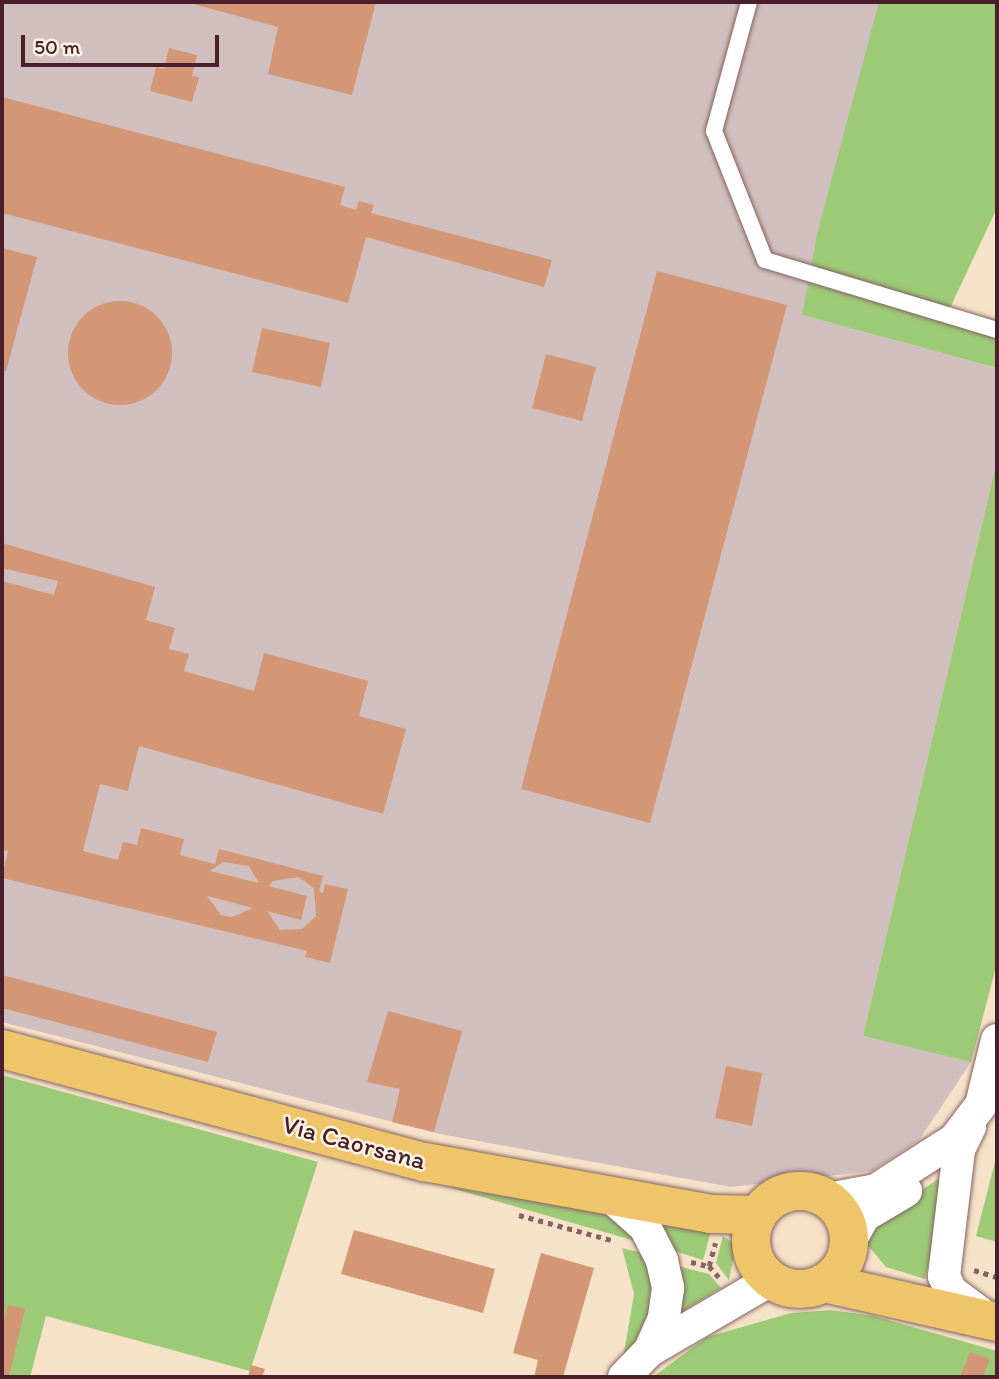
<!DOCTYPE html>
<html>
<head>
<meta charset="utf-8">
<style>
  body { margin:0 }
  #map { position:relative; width:999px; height:1379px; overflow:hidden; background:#f6e2c8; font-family:Itim,sans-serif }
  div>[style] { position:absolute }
  .industrial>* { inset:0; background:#d1bfbf }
  .green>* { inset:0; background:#9dca77 }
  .building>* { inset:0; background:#d39776 }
  .round { border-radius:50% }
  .path>* { height:4.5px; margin-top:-2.25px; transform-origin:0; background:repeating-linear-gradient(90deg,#866362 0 5px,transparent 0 10px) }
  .roads { filter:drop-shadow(0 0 2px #866362) drop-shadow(0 0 2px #866362) }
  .service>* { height:16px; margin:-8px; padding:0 8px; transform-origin:8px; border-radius:8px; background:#fff }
  .minor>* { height:32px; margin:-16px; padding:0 16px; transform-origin:16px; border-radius:16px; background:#fff }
  .primary>* { height:38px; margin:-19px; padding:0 19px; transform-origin:19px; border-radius:19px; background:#eec569 }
  .primary>.ring { margin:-19px; padding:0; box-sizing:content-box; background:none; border:38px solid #eec569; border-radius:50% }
  span { translate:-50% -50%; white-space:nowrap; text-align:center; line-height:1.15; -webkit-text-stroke:5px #fcf5e5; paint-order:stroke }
  .street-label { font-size:26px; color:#4a1f2b }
  .frame { position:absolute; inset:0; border:4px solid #4a1f2b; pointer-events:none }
  .scale { position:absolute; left:21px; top:35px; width:198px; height:32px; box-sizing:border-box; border:4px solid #4a1f2b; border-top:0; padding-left:9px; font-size:21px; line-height:24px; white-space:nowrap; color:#4a1f2b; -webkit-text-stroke:5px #fcf5e5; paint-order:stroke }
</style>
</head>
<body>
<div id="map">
  <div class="industrial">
    <div style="clip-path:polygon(2px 2px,885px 2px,802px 315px,997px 368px,997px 460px,863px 1036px,971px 1062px,919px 1140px,872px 1171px,731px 1187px,440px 1134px,2px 1022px)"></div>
  </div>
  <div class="green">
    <div style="clip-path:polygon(879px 2px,997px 2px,997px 208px,950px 308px,997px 321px,997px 368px,802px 315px,818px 230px)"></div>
    <div style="clip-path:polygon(997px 460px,997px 963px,971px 1062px,863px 1036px)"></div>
    <div style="clip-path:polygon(2px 1075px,318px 1162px,250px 1371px,46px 1316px,30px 1377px,2px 1377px)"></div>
    <div style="clip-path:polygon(997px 1154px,997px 1242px,976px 1236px)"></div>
    <div style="clip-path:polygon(950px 1171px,925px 1279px,886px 1267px,865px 1242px,875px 1222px)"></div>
    <div style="clip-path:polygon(444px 1186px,598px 1212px,612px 1218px,639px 1242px)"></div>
    <div style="clip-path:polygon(648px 1220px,711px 1231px,703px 1260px,668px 1249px)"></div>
    <div style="clip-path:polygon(723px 1236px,736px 1245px,729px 1280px,716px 1263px)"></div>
    <div style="clip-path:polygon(622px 1248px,646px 1254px,655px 1282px,649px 1326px,623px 1359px,634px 1294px)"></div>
    <div style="clip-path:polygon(674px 1265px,709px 1274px,721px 1288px,673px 1317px)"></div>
    <div style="clip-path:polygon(831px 1310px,874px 1316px,997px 1351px,997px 1377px,653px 1377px,707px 1337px,791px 1313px)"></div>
  </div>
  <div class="building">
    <div style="clip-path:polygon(186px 2px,376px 2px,352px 95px,268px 74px,278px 27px)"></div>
    <div style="clip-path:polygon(169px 48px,197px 55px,192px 76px,199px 77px,192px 102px,150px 91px,156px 67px,164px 69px)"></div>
    <div style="clip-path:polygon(2px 97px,345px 187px,340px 205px,356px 210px,359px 201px,374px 205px,371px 213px,552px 260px,544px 287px,366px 237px,348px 303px,2px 213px)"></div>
    <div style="clip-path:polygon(2px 248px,37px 257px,6px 371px,2px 370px)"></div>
    <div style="clip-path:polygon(657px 271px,787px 305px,650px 823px,521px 789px)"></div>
    <div class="round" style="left:68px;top:301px;width:104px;height:104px"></div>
    <div style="clip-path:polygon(262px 328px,330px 343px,321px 387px,252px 372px)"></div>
    <div style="clip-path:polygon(546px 354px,596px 367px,582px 421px,532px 408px)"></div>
    <div style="clip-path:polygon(evenodd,2px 543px,155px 587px,146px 620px,175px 628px,169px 649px,189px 654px,184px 671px,254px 691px,264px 653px,368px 681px,359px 716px,406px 729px,383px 814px,139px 746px,128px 791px,100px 784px,83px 851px,118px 860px,123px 842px,137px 845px,141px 828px,184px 839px,180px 855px,215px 864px,219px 849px,323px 876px,319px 892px,323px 893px,325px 884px,348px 889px,330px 963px,305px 957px,307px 951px,2px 878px,8px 851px,2px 849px,2px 581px,54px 595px,58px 581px,2px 568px,2px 543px,223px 862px,249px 866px,259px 883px,210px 871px,223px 862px,2px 543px,298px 877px,314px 888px,316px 916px,302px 929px,280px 930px,267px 911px,301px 920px,307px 896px,269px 886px,273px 881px,298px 877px,2px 543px,207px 896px,253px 908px,232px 917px,221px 915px,207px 896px)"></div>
    <div style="clip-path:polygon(2px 975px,217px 1032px,208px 1062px,2px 1008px)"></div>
    <div style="clip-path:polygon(388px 1011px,462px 1031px,434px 1132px,392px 1122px,400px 1089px,367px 1082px)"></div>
    <div style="clip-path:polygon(726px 1066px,762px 1073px,752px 1126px,715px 1118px)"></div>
    <div style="clip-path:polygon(354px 1230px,495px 1269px,483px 1313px,341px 1274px)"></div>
    <div style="clip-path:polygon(541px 1253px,594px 1268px,563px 1377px,534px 1377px,538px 1360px,513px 1353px)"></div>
    <div style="clip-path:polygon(8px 1305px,25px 1309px,9px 1377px,2px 1377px,2px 1331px)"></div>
    <div style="clip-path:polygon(970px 1352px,990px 1359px,983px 1377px,960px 1377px)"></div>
    <div style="clip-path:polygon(251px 1365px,265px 1369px,262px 1377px,248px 1377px)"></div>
  </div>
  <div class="path">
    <div style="left:519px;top:1215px;width:99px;rotate:15.2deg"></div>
    <div style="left:691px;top:1262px;width:18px;rotate:13deg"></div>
    <div style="left:709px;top:1266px;width:15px;rotate:48deg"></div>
    <div style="left:709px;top:1266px;width:24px;rotate:-75deg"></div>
    <div style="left:974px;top:1270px;width:24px;rotate:17deg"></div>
  </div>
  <div class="roads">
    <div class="service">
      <div style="left:749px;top:2px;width:134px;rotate:105.2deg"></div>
      <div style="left:714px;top:131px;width:139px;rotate:68.4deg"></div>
      <div style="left:765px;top:260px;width:242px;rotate:16.8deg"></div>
    </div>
    <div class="minor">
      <div style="left:970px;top:1127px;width:25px;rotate:116deg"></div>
      <div style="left:959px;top:1150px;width:127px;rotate:96.8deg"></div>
      <div style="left:944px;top:1276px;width:17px;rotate:65deg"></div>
      <div style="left:951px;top:1291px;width:45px;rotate:36.9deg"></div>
      <div style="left:611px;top:1197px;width:45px;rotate:41.4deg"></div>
      <div style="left:645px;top:1227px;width:38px;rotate:63deg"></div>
      <div style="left:662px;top:1261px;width:28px;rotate:77deg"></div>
      <div style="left:668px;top:1288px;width:30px;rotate:98deg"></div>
      <div style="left:664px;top:1318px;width:36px;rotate:114deg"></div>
      <div style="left:828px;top:1199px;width:49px;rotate:-10.6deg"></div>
      <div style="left:876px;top:1190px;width:94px;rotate:-32.8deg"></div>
      <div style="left:955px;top:1139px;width:43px;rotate:-52.6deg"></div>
      <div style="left:981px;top:1105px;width:67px;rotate:-76.2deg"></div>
      <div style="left:849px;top:1243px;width:31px;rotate:-61deg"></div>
      <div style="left:864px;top:1216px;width:49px;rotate:-30.8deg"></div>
      <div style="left:624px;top:1377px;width:36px;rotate:-46deg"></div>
      <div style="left:649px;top:1351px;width:143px;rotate:-30.3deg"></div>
    </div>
    <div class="primary">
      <div style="left:2px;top:1049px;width:438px;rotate:15deg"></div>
      <div style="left:425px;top:1162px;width:291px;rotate:10.3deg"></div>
      <div style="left:711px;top:1214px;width:47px;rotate:1.2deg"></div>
      <div class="ring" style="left:751px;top:1191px;width:60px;height:60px"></div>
      <div style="left:824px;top:1283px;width:177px;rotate:12.7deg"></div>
    </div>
  </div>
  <div class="street-label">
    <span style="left:354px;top:1143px;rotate:15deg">Via Caorsana</span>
  </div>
  <div class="frame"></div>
  <div class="scale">50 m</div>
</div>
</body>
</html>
